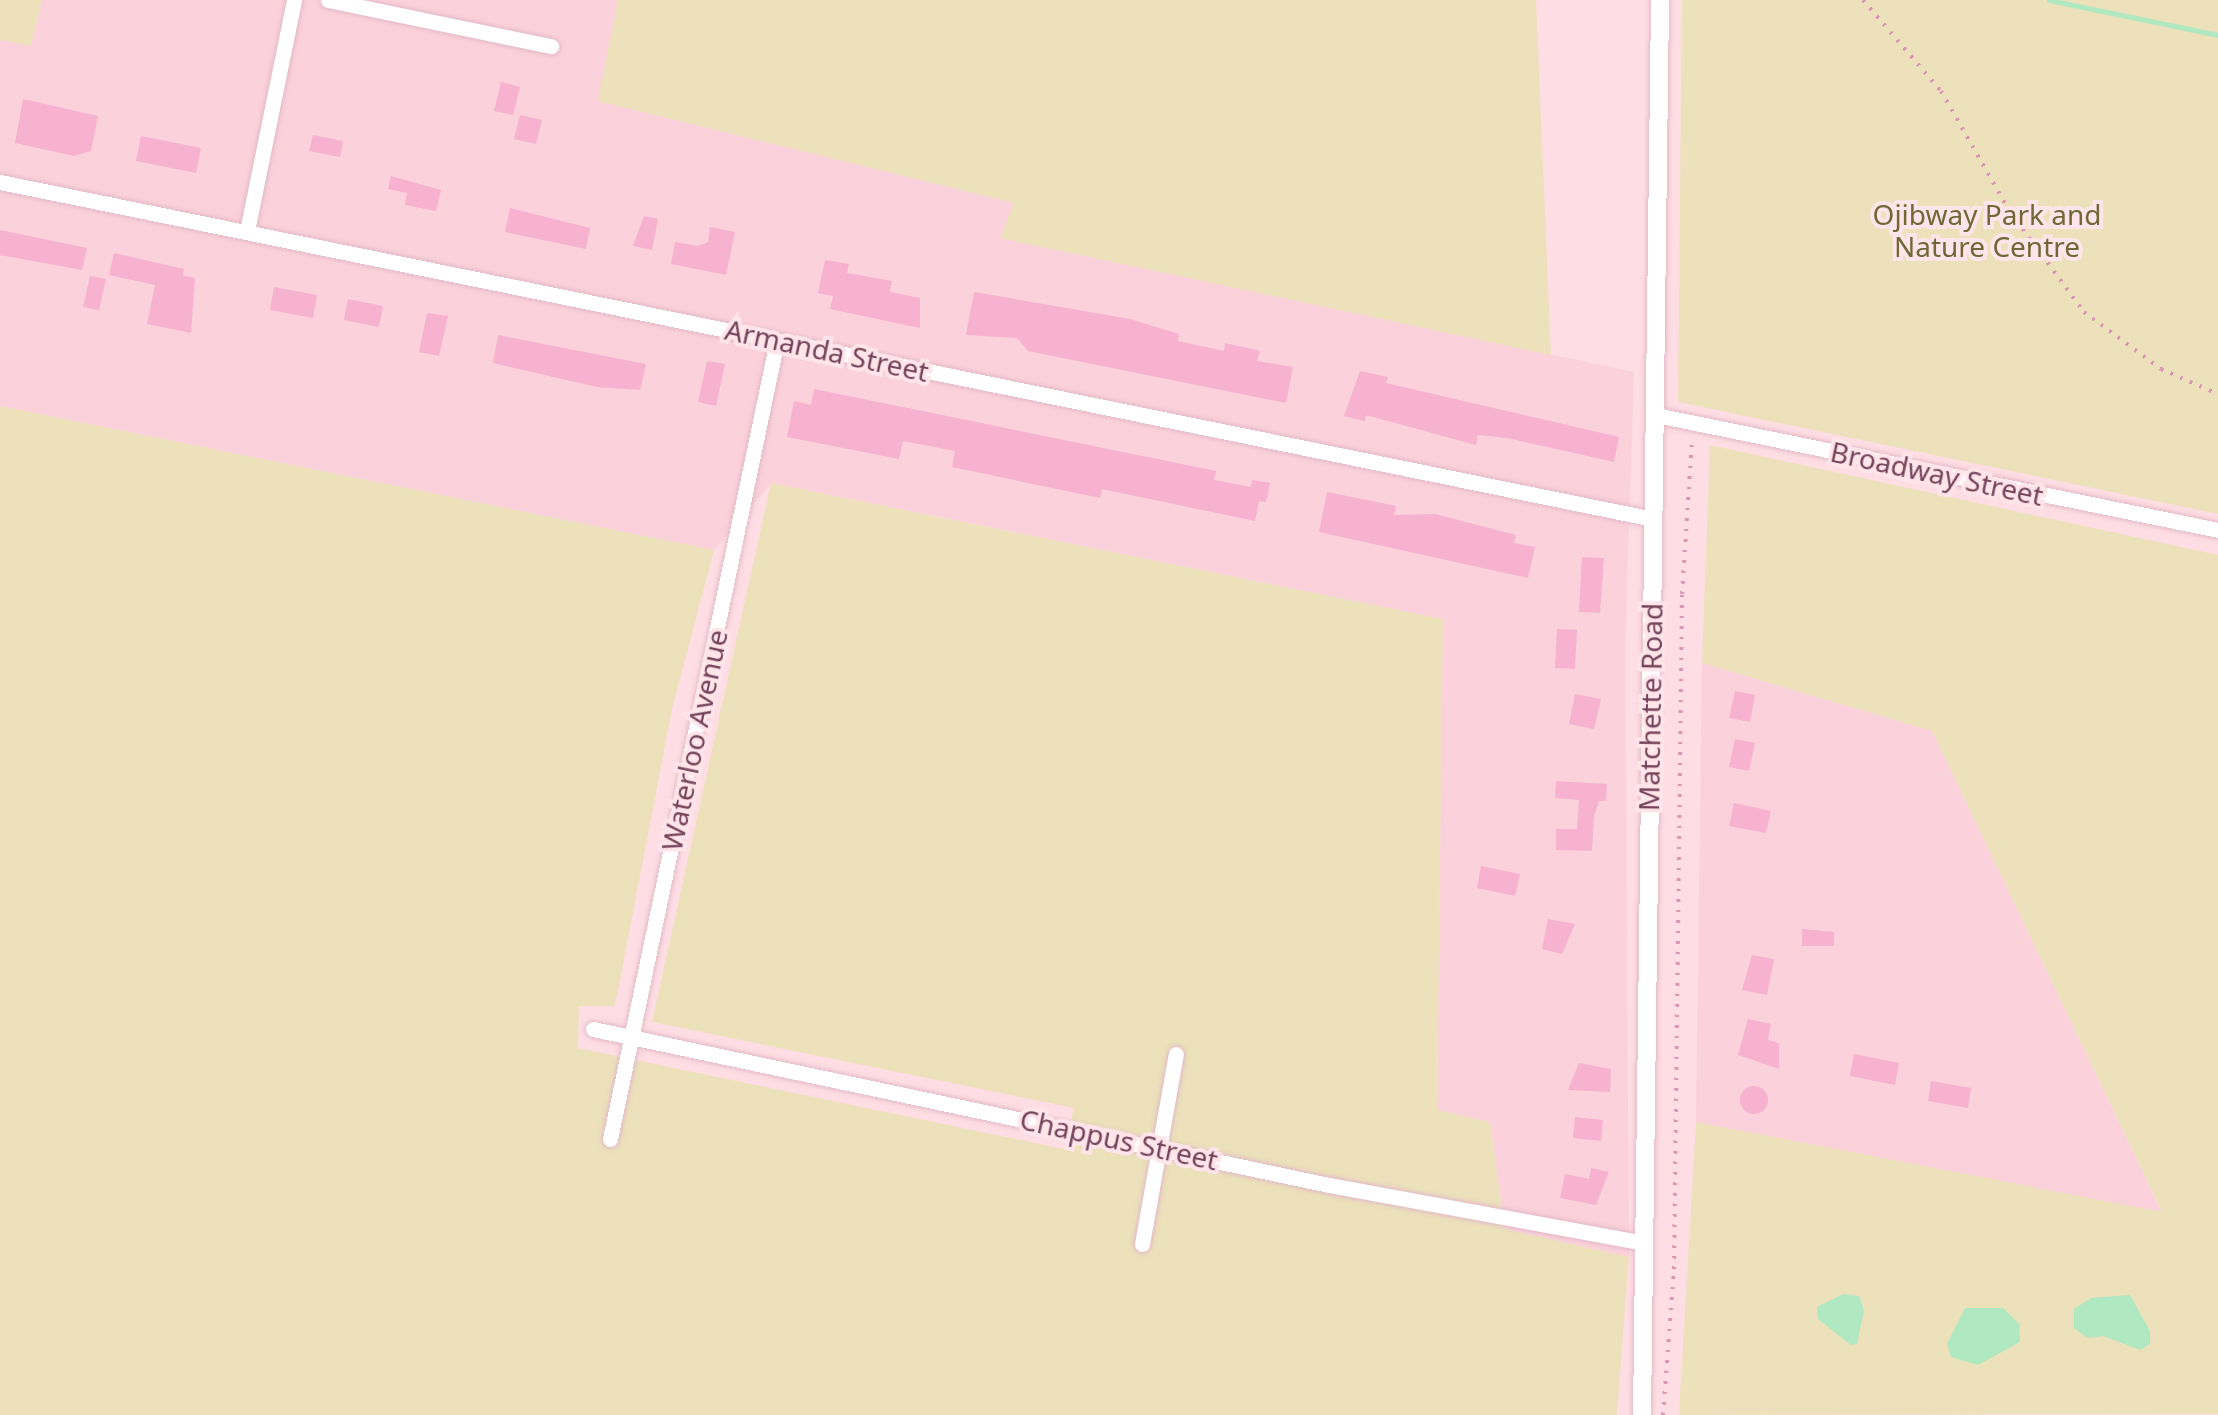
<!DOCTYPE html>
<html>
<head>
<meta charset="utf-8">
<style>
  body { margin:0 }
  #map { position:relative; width:2218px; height:1415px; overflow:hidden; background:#fedde4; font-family:"Noto Sans",sans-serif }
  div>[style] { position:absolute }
  .residential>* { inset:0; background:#fbd1dc }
  .green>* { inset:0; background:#ece1bb }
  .water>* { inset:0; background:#b0e8c2 }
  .stream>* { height:5px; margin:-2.5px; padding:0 2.5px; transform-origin:2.5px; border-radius:2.5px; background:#b0e8c2 }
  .building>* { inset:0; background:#f6b2cf }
  .round { border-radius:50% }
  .path>* { height:4px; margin-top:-2px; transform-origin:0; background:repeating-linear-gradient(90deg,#da96b4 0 2.5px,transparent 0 10.5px) }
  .roads { filter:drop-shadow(0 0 2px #e2b9c7) drop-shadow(0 0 2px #e2b9c7) }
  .minor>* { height:15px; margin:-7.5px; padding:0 7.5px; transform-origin:7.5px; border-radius:7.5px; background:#fff }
  .tertiary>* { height:18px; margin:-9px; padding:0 9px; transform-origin:9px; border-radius:9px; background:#fff }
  span { translate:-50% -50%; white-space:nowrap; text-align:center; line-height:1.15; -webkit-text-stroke:8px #ffe5ea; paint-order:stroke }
  .park-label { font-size:28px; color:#706937 }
  .street-label { font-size:28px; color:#75445b }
</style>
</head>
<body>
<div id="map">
  <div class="residential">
    <div style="clip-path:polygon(42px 0,618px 0,599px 101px,1015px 203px,1001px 238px,1634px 372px,1625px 650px,1629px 1257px,1505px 1229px,1490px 1122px,1437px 1110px,1443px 619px,772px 483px,714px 550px,0 406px,0 40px,31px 45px)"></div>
    <div style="clip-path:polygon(1702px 663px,1932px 731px,2162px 1213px,1696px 1122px)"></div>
  </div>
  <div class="green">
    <div style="clip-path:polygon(0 0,42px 0,31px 46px,0 40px)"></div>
    <div style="clip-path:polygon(618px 0,1536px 0,1551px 355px,1000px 238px,1014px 203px,598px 101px)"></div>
    <div style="clip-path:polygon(1682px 0,2218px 0,2218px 514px,1678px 402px)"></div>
    <div style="clip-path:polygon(0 406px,714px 550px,672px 709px,615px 1006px,579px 1006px,578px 1048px,1064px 1149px,1074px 1108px,652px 1022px,771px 483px,1443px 619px,1437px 1110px,1490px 1122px,1505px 1229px,1629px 1257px,1617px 1415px,0 1415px)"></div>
    <div style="clip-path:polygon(1710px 445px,2218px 555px,2218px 1414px,1679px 1415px,1696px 1122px,2162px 1212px,1932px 731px,1702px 663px)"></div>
  </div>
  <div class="water">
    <div style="clip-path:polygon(1843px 1294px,1859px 1296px,1864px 1310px,1857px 1344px,1851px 1345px,1818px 1319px,1817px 1307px)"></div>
    <div style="clip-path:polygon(2130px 1295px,2150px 1331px,2150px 1344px,2140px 1350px,2103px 1336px,2088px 1338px,2074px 1328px,2074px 1309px,2091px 1298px)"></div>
    <div style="clip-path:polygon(1965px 1308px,2003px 1308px,2019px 1324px,2020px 1342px,1978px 1365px,1951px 1357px,1947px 1344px)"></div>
  </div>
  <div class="stream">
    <div style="left:2049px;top:0;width:173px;rotate:11.7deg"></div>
  </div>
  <div class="building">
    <div style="clip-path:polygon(501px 82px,520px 87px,513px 115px,494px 111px)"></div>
    <div style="clip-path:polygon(23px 99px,98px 116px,91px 151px,74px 156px,15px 143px)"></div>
    <div style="clip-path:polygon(520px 115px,542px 120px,536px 144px,514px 139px)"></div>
    <div style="clip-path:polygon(313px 135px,343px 141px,340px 157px,309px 151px)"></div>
    <div style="clip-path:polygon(141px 136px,201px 148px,196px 173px,136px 161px)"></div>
    <div style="clip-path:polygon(391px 176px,441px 190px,436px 211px,405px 205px,407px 193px,388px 189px)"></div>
    <div style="clip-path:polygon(510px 208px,590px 228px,586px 249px,505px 232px)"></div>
    <div style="clip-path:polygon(644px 216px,658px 219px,652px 250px,633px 246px)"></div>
    <div style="clip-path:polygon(710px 227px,735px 232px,726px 275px,671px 264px,675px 242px,698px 246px,708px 242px)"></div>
    <div style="clip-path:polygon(0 230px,87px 248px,82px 270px,0 255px)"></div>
    <div style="clip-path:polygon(114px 253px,184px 269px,183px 275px,195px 278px,191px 333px,147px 324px,155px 285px,109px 275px)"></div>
    <div style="clip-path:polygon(825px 260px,849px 264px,847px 273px,892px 281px,890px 292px,920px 298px,920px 328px,830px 309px,833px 296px,818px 293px)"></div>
    <div style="clip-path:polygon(90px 276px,106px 279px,99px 310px,83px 307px)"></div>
    <div style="clip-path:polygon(274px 287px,317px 295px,313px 318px,270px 310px)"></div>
    <div style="clip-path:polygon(974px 292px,1130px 319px,1179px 334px,1178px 341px,1224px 351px,1225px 343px,1260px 351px,1257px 361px,1293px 367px,1286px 403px,1028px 351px,1017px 338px,966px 335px)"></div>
    <div style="clip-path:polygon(348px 299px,383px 306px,379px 327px,344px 320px)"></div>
    <div style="clip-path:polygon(427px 313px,448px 316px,439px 356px,419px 352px)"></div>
    <div style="clip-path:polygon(498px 335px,646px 364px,640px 390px,597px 387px,493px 363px)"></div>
    <div style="clip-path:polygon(707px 361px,725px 364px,716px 406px,698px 402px)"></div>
    <div style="clip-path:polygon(1360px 371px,1388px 377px,1386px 383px,1619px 437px,1614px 462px,1507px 438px,1478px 435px,1476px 445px,1366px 415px,1365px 421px,1344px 416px)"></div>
    <div style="clip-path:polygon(814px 389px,1216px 471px,1214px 480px,1251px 487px,1252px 480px,1270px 483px,1266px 502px,1259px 501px,1255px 521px,1102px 489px,1100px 498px,952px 467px,955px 451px,903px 441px,899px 459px,787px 437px,794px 401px,811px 405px)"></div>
    <div style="clip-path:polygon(1327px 492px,1396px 506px,1394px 515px,1435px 514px,1516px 535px,1514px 543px,1535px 547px,1528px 578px,1319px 532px)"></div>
    <div style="clip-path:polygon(1582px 557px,1604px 558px,1600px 613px,1579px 612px)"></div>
    <div style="clip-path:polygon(1557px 629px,1577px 630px,1575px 669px,1555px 668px)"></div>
    <div style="clip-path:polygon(1735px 691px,1755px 695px,1750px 722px,1729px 718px)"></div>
    <div style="clip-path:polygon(1575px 694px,1601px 699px,1594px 729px,1569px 724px)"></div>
    <div style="clip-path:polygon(1735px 739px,1755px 743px,1749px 771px,1729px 767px)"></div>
    <div style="clip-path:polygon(1556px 781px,1607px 784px,1606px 801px,1599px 801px,1594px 816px,1592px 851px,1556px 850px,1556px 829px,1577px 829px,1579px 800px,1555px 798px)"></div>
    <div style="clip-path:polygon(1734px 803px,1771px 811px,1766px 833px,1729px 826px)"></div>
    <div style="clip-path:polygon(1481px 866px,1520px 874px,1515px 896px,1477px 888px)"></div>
    <div style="clip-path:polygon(1548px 919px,1575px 924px,1562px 954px,1542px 949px)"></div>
    <div style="clip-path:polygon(1802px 929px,1834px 932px,1834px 946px,1802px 946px)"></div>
    <div style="clip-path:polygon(1752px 955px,1774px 959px,1767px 995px,1742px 990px)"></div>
    <div style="clip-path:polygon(1748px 1019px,1771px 1024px,1768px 1040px,1779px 1043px,1779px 1069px,1738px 1055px)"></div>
    <div style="clip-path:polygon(1854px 1054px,1899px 1063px,1895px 1085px,1850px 1076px)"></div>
    <div style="clip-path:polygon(1579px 1063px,1611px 1069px,1610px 1092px,1568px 1090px)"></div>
    <div style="clip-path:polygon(1931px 1081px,1971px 1088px,1968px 1108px,1928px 1101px)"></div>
    <div class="round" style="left:1740px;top:1086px;width:28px;height:28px"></div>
    <div style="clip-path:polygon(1575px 1117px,1603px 1120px,1601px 1141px,1573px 1138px)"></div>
    <div style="clip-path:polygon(1591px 1168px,1609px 1172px,1596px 1205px,1560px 1198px,1565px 1174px,1589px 1179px)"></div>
  </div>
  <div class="path">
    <div style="left:1863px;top:0;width:120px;rotate:49.4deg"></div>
    <div style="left:1941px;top:91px;width:139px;rotate:60.3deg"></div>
    <div style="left:2010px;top:212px;width:124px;rotate:53.5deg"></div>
    <div style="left:2084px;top:312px;width:96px;rotate:36.5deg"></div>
    <div style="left:2161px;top:369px;width:62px;rotate:23.7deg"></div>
    <div style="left:1663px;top:1415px;width:146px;rotate:-85.7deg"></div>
    <div style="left:1674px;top:1269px;width:675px;rotate:-89.32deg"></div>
    <div style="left:1682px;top:594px;width:153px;rotate:-86.3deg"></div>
  </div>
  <div class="roads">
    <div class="minor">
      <div style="left:328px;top:0;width:228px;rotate:11.7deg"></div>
      <div style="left:0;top:182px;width:1688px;rotate:11.52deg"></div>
      <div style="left:247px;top:231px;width:236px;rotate:-78.5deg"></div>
      <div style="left:1656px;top:415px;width:574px;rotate:11.56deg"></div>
      <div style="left:593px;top:1029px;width:752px;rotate:11.97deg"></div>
      <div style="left:1329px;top:1185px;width:321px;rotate:10.4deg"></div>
      <div style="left:610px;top:1139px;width:816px;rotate:-78.19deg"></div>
      <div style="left:1142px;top:1244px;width:193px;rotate:-79.9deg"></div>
    </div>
    <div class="tertiary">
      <div style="left:1642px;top:1415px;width:1415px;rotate:-89.27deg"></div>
    </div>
  </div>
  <div class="park-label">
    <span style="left:1987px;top:230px">Ojibway Park and<br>Nature Centre</span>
  </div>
  <div class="street-label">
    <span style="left:827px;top:350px;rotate:12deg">Armanda Street</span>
    <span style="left:1937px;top:473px;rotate:12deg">Broadway Street</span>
    <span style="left:1650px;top:707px;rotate:-89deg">Matchette Road</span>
    <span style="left:694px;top:740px;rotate:-78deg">Waterloo Avenue</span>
    <span style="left:1119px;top:1139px;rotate:12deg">Chappus Street</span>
  </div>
</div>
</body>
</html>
